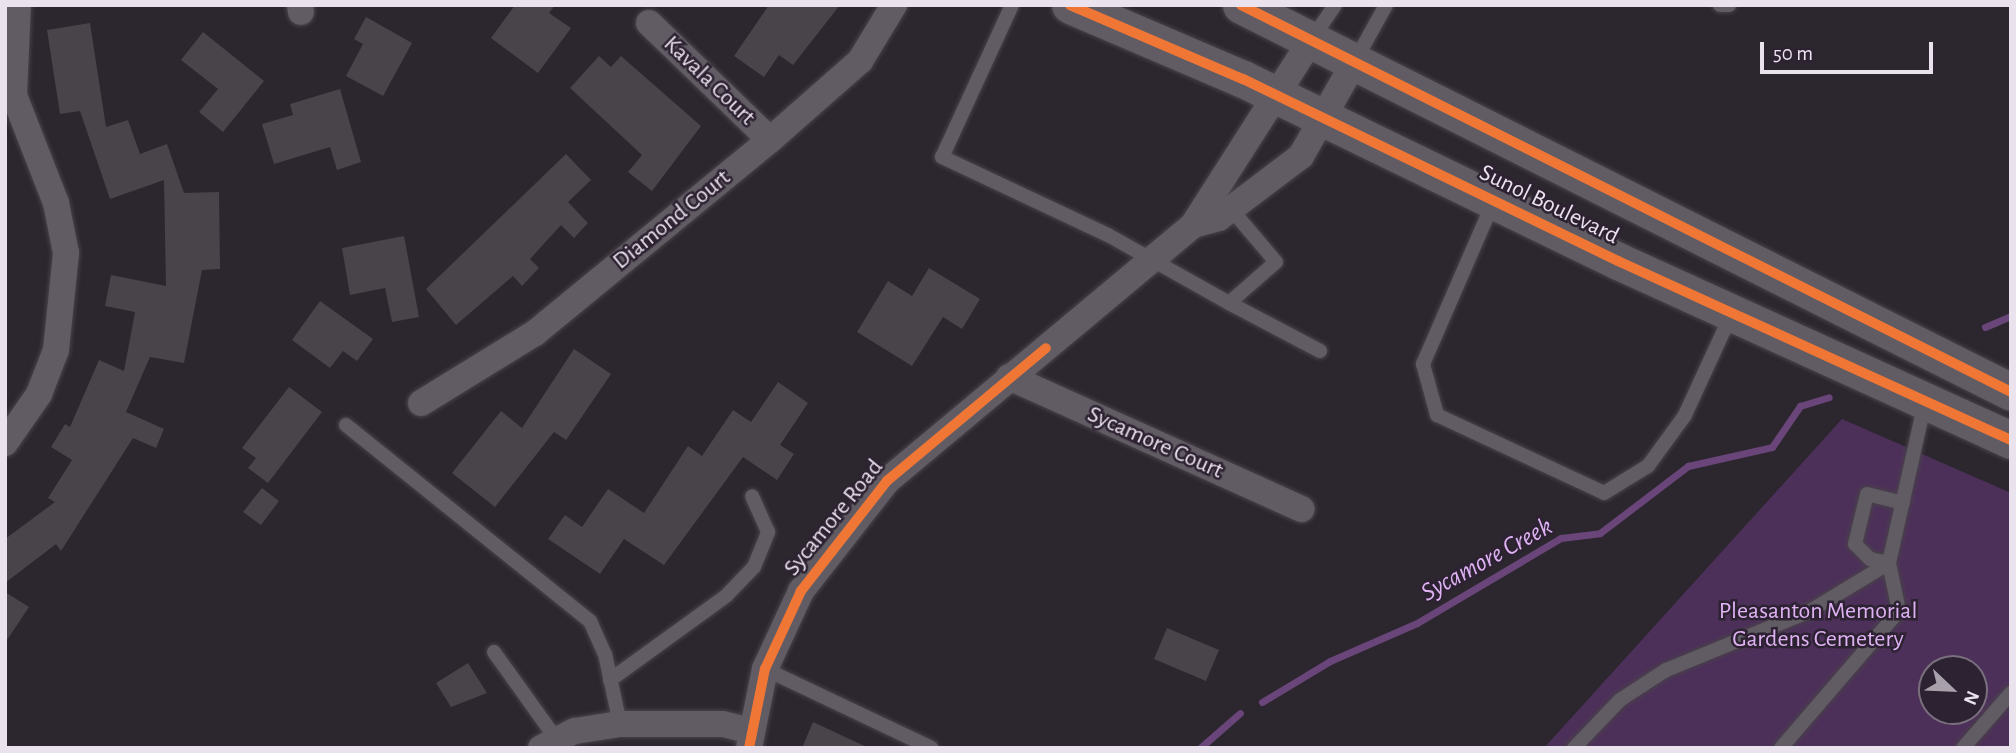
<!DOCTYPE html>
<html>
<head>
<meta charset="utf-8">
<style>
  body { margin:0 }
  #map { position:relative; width:2016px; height:753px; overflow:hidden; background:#2c262e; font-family:"Alegreya Sans",sans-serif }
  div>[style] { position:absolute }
  .green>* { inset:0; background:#4d305a }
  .stream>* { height:7px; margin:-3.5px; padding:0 3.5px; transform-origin:3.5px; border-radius:3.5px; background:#6a457a }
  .building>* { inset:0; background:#49444a }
  .roads { filter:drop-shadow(0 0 2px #484249) drop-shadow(0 0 2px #484249) }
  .service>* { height:14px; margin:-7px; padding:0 7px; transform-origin:7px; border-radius:7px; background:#615c63 }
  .minor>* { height:26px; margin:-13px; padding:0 13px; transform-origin:13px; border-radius:13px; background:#615c63 }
  .secondary>* { height:37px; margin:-18.5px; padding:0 18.5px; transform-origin:18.5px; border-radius:18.5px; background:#615c63 }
  .cycleway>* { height:10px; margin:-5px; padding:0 5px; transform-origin:5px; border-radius:5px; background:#f07635 }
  span { translate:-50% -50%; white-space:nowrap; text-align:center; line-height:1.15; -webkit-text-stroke:5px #2d2232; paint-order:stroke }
  .street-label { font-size:24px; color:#eae2ed }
  .park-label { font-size:24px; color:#dfb2f4 }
  .water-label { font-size:26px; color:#dfb2f4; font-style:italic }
  .frame { position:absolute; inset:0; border:7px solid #eae2ed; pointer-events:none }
  .north { position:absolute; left:1918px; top:655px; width:70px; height:70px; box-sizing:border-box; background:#2d2232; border:2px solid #796f7d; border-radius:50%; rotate:113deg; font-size:19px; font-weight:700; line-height:28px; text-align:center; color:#eae2ed }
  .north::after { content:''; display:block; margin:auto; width:24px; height:32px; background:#a8a0aa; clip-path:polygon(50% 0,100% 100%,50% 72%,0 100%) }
  .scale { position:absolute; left:1760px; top:42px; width:173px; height:32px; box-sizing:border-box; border:4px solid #eae2ed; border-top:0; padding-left:9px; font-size:21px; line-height:24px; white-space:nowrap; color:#eae2ed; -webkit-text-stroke:5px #2d2232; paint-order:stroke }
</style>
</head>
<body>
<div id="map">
  <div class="green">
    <div style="clip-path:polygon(evenodd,1842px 419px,2011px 493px,2011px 748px,1544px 748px,1842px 419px,1932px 669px,1974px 669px,1974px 711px,1932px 711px,1932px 669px)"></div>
  </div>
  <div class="stream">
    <div style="left:1985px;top:327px;width:28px;rotate:-23deg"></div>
    <div style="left:1262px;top:702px;width:79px;rotate:-31.1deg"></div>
    <div style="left:1330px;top:661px;width:95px;rotate:-23.6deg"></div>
    <div style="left:1417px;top:623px;width:167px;rotate:-30.6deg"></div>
    <div style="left:1561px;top:538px;width:39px;rotate:-7deg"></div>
    <div style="left:1600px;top:533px;width:111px;rotate:-37.3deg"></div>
    <div style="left:1688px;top:466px;width:86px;rotate:-12.7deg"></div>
    <div style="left:1772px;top:447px;width:50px;rotate:-55.7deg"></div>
    <div style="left:1800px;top:406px;width:30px;rotate:-17deg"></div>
    <div style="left:1200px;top:748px;width:53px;rotate:-41.2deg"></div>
  </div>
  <div class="building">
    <div style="clip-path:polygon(515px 5px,555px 5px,549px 13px,571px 28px,538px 73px,491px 38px)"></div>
    <div style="clip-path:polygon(769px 5px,840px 5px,793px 65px,779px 55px,764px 77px,734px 56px)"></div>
    <div style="clip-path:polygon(366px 17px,412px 43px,383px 96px,346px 76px,363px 44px,354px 39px)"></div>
    <div style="clip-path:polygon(90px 23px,106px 127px,128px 120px,140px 154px,167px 144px,184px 193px,219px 192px,220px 269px,202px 270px,184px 363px,150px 357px,126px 412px,164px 429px,156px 448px,133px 438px,61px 551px,56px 544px,5px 583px,5px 539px,55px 502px,48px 498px,72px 460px,51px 447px,65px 424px,70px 427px,99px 360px,124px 371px,135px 312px,105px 306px,111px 275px,166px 286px,164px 180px,110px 199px,80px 111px,60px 114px,47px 30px)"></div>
    <div style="clip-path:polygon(203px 32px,264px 81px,223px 132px,199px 112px,218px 89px,181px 60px)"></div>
    <div style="clip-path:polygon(599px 56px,611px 67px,621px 56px,701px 126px,652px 191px,628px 172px,642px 155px,570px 88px)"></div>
    <div style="clip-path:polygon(340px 89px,361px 162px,337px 170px,330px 147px,274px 164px,262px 124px,293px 115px,290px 104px)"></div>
    <div style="clip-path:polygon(566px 154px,591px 180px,568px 202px,588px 223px,574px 238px,561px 225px,530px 259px,539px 268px,522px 286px,513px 276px,456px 325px,426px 289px)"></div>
    <div style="clip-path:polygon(404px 236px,419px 317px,392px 322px,385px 288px,350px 295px,342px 248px)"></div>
    <div style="clip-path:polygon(929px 268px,980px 299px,962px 329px,943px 317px,912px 366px,857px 332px,888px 281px,912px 296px)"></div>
    <div style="clip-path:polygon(320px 301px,373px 339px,357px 361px,343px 351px,330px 368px,292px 340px)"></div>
    <div style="clip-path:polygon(574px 349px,611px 374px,566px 440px,554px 432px,495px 507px,452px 473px,501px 411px,522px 428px)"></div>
    <div style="clip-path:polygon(778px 382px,808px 403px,780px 445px,794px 454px,777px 480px,743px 457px,664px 565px,624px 539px,600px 574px,548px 539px,565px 515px,582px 527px,608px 489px,644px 513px,688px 446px,702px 456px,733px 410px,751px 422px)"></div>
    <div style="clip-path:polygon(289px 387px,322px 412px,268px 483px,248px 468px,256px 458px,242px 448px)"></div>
    <div style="clip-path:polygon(262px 488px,279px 501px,261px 525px,243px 512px)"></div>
    <div style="clip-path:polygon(5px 592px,29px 607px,5px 643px)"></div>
    <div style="clip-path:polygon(1167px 628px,1219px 650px,1206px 681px,1154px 659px)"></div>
    <div style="clip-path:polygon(468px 663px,487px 693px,451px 707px,436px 683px)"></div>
    <div style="clip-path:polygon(813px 722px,869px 748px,802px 748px)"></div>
  </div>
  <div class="roads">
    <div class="service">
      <div style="left:1012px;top:5px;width:167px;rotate:114.7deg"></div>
      <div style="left:942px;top:157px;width:183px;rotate:25.2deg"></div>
      <div style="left:1108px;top:235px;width:139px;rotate:29.3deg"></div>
      <div style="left:1229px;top:303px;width:62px;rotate:-41.1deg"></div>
      <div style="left:1276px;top:262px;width:70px;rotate:-130.3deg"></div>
      <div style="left:1720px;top:5px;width:9px"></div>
      <div style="left:1312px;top:39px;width:41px;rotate:-55.9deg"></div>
      <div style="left:1355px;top:61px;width:64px;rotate:-61deg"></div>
      <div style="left:1493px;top:203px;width:176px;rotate:113.5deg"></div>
      <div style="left:1423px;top:364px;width:53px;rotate:74.6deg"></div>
      <div style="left:1437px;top:415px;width:184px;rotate:25deg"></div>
      <div style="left:1604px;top:493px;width:52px;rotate:-31.5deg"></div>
      <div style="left:1648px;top:466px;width:63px;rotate:-54deg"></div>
      <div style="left:1685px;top:415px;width:112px;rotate:-65.3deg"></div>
      <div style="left:1229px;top:303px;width:103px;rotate:27.8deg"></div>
      <div style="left:346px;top:425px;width:313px;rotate:38.8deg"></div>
      <div style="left:590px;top:621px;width:36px;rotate:66deg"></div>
      <div style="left:605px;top:654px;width:72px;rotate:77.9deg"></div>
      <div style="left:1889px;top:563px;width:19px;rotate:-168deg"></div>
      <div style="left:1870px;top:559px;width:21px;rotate:-135deg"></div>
      <div style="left:1855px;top:544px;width:51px;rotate:-76.5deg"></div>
      <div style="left:1867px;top:494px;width:37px;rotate:14deg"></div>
      <div style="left:494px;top:652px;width:108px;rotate:54.4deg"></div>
      <div style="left:765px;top:669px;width:184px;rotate:25.4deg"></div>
      <div style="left:610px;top:680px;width:143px;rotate:-35.9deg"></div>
      <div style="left:726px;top:596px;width:40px;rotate:-46deg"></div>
      <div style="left:754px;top:567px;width:38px;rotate:-68deg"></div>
      <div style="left:768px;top:532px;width:39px;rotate:-114deg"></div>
      <div style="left:1574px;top:748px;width:66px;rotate:-46.2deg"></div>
      <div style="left:1620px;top:700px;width:55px;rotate:-33.1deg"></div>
      <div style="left:1666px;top:670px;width:156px;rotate:-22.3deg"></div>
      <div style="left:1810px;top:611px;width:92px;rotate:-31.3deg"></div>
      <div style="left:1781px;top:748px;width:181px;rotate:-49.3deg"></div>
      <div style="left:1899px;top:611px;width:49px;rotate:-101.8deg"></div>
      <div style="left:1889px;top:563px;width:165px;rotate:-77.4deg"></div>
      <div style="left:1963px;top:748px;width:73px;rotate:-48.9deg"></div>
    </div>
    <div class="minor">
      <div style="left:300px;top:5px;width:7px;rotate:82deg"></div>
      <div style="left:649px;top:23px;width:168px;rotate:44deg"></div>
      <div style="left:1193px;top:225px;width:27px;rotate:-15deg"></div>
      <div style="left:1219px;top:218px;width:103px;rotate:-37.1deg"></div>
      <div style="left:1301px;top:156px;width:109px;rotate:-60.4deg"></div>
      <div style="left:1009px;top:377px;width:321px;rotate:24.3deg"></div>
      <div style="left:421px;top:403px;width:134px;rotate:-31.6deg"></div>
      <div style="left:535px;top:333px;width:304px;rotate:-39.4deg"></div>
      <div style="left:770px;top:140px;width:120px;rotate:-41.3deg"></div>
      <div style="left:860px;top:61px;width:66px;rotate:-58.7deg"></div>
      <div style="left:5px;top:443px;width:60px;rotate:-55.2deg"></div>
      <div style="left:39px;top:394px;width:47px;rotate:-68.9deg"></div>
      <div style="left:56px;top:350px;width:98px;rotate:-84.1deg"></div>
      <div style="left:66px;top:253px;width:51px;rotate:-101.3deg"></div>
      <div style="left:56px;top:203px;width:116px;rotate:-111.3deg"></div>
      <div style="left:14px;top:95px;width:90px;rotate:-87.5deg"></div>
      <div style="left:541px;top:748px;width:38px;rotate:-27deg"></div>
      <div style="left:575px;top:731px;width:46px;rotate:-8.8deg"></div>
      <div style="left:620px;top:724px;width:103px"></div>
      <div style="left:723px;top:724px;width:29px;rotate:14deg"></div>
      <div style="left:749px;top:748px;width:81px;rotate:-78.6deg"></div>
      <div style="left:765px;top:669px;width:86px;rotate:-65.2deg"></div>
      <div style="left:801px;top:591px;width:140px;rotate:-52deg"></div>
      <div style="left:887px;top:481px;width:399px;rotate:-39.9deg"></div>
      <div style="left:1193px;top:225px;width:221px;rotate:-57.4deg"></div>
    </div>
    <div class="secondary">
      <div style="left:1070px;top:5px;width:188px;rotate:23.2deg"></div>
      <div style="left:1243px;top:79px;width:417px;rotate:25.9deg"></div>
      <div style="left:1618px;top:261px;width:432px;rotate:24.5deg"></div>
      <div style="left:1241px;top:5px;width:862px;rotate:26.68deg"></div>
    </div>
  </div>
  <div class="cycleway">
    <div style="left:1070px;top:5px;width:188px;rotate:23.2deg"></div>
    <div style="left:1243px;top:79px;width:417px;rotate:25.9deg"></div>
    <div style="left:1618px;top:261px;width:432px;rotate:24.5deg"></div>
    <div style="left:1241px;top:5px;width:862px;rotate:26.68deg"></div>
    <div style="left:749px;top:748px;width:81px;rotate:-78.6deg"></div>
    <div style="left:765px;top:669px;width:86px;rotate:-65.2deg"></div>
    <div style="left:801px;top:591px;width:140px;rotate:-52deg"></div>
    <div style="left:887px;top:481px;width:207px;rotate:-39.9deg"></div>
  </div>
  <div class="street-label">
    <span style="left:709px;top:81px;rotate:44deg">Kavala Court</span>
    <span style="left:1549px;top:205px;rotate:26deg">Sunol Boulevard</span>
    <span style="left:672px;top:220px;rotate:-39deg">Diamond Court</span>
    <span style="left:1155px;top:443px;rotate:24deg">Sycamore Court</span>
    <span style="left:834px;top:518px;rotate:-51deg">Sycamore Road</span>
  </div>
  <div class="park-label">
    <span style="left:1818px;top:626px">Pleasanton Memorial<br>Gardens Cemetery</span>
  </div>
  <div class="water-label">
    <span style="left:1487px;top:560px;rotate:-29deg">Sycamore Creek</span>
  </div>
  <div class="frame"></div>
  <div class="north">N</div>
  <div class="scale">50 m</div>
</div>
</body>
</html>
